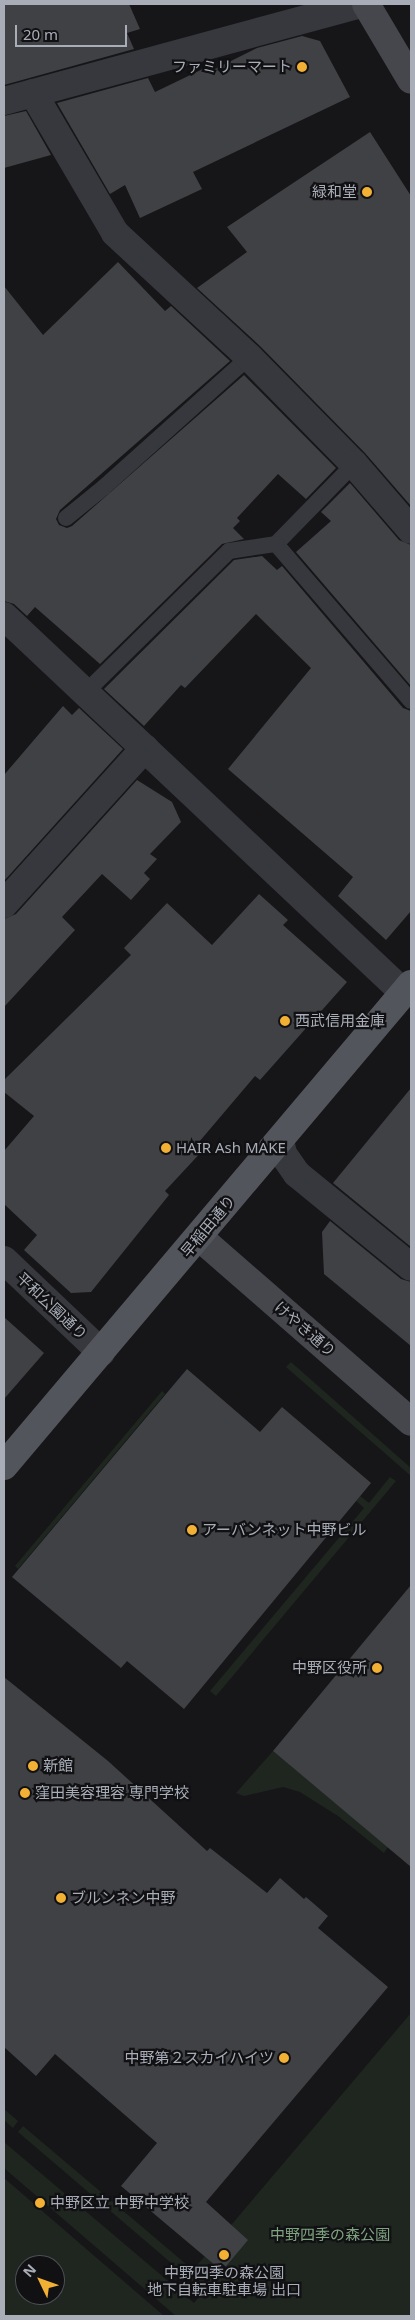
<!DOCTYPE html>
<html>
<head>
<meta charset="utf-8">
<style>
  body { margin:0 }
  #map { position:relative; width:415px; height:2320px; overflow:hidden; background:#161618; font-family:"Noto Sans","Noto Sans JP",sans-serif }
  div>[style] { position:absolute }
  .green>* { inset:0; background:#1e261f }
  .building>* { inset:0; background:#404145 }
  .lane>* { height:16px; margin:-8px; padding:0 8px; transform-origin:8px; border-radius:8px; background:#37383d }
  .street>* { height:28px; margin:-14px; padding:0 14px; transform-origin:14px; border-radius:14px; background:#37383d }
  .secondary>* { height:28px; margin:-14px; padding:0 14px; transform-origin:14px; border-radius:14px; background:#45474d }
  .primary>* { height:28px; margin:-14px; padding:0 14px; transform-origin:14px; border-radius:14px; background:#53555c }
  .dots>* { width:14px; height:14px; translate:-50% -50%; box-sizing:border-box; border:2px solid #111113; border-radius:50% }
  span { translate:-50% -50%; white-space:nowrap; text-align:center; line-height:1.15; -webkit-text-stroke:4.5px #111113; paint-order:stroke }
  .poi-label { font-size:15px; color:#a8adb8 }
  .right { translate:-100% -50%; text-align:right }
  .left { translate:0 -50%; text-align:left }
  .street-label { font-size:15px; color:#a8adb8 }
  .park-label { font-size:15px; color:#7fa381 }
  .frame { position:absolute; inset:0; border:5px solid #a8adb8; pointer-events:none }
  .north { position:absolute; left:15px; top:2255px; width:50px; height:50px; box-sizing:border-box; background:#111113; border:1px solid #4d4f55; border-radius:50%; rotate:312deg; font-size:14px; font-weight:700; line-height:20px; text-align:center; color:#a8adb8 }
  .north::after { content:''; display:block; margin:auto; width:18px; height:22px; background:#f2b134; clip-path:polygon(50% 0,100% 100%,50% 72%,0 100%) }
  .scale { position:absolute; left:15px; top:25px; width:112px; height:22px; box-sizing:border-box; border:2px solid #a8adb8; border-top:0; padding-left:6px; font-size:15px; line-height:18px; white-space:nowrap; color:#a8adb8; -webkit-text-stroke:4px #111113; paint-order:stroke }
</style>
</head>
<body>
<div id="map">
  <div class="green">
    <div style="clip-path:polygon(291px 1362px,411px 1468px,411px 1476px,286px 1367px)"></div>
    <div style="clip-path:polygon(162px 1391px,165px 1394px,18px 1569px,15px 1566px)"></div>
    <div style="clip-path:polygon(390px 1477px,396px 1481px,216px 1696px,210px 1691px,364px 1508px,356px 1501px,360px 1496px,369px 1503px)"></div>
    <div style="clip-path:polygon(273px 1751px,388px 1847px,384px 1853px,338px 1816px,300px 1792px,283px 1787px,244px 1796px,236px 1793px)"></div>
    <div style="clip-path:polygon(411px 2013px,411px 2316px,176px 2316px,4px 2168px,4px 2142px,194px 2303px,204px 2291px,18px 2132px,23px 2126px,193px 2270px)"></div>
    <div style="clip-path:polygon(4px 2109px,18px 2121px,13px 2128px,4px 2120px)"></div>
    <div style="clip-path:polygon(evenodd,4px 2178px,164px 2316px,4px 2316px,4px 2178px,25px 2265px,55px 2265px,55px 2295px,25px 2295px,25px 2265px)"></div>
  </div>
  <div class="building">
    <div style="clip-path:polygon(4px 4px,129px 4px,140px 29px,127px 33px,134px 49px,4px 85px)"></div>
    <div style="clip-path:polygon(302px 36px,320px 41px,350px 97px,193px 172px,202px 189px,140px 218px,125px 185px,110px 194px,57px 103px,148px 78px,155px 92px,207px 67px,209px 72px,257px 48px)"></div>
    <div style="clip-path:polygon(26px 111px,51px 155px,4px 168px,4px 116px)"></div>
    <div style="clip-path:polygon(370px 132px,411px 196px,411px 506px,365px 453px,260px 346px,197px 288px,247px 252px,227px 227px)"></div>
    <div style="clip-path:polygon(118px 262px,165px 311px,171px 306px,230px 361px,60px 510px,56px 519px,59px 525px,67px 528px,72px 526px,244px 375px,336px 468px,306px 499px,278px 474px,237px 518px,240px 521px,233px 528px,244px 539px,222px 544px,100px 664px,35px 607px,27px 616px,14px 604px,4px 601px,4px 286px,43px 335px)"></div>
    <div style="clip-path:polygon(350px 483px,399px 540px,411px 545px,411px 686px,296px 552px,331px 521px,321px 512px)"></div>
    <div style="clip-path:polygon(262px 556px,277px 570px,282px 566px,403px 708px,411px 711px,411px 911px,386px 940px,338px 896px,353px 877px,228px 769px,311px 668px,256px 614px,185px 688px,181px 685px,144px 726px,104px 689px,234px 560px)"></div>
    <div style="clip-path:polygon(63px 706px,72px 715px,79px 708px,123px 749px,4px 881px,4px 775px)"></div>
    <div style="clip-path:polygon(137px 780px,172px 802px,181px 822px,150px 854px,157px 859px,144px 873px,150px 879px,131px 900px,102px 874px,62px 917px,75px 930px,4px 1007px,4px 919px,16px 914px)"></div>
    <div style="clip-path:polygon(259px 894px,288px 920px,283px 925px,347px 982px,260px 1080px,255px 1076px,199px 1142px,205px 1148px,165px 1191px,169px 1195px,91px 1292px,71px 1293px,24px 1250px,37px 1235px,4px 1204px,4px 1151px,34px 1116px,4px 1092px,4px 1080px,131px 955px,124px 948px,167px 903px,212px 945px)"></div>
    <div style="clip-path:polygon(411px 1088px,411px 1247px,333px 1183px)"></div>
    <div style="clip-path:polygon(330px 1221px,401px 1279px,411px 1282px,411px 1346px,324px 1274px,322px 1232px)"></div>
    <div style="clip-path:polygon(4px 1317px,44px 1353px,4px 1399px)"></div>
    <div style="clip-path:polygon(187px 1369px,260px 1432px,282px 1407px,371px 1483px,184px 1709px,127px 1661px,121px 1668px,12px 1577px)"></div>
    <div style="clip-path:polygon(411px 1585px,411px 1867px,273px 1751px)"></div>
    <div style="clip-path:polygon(4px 1677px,108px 1761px,207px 1851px,210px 1848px,267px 1893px,280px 1878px,304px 1899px,306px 1897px,328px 1916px,318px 1928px,388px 1987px,206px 2202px,248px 2240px,222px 2271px,121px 2186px,157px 2143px,55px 2054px,36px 2076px,4px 2047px)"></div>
  </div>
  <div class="lane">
    <div style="left:354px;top:464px;width:112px;rotate:134.3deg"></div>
    <div style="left:276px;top:544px;width:207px;rotate:49.3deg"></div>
    <div style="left:66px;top:518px;width:48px;rotate:-39deg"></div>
    <div style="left:103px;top:488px;width:196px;rotate:-41.9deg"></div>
    <div style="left:87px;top:691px;width:199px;rotate:-44.6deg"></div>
    <div style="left:229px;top:551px;width:48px;rotate:-8.5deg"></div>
  </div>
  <div class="street">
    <div style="left:33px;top:93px;width:162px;rotate:59.6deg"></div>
    <div style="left:115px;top:233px;width:183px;rotate:42.8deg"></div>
    <div style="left:249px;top:357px;width:150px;rotate:45.5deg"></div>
    <div style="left:354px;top:464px;width:87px;rotate:49.2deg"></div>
    <div style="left:4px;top:101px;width:369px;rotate:-15.2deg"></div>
    <div style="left:4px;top:616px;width:550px;rotate:43.3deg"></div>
    <div style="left:4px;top:904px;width:210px;rotate:-47.9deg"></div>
    <div style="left:280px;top:1140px;width:14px;rotate:78deg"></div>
    <div style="left:283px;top:1154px;width:24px;rotate:55deg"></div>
    <div style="left:297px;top:1174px;width:147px;rotate:39.2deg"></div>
    <div style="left:4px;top:1260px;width:134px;rotate:43.5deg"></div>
  </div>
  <div class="secondary">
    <div style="left:366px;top:4px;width:88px;rotate:59.4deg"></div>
    <div style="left:199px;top:1237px;width:281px;rotate:41.1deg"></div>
  </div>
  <div class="primary">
    <div style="left:4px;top:1466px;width:631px;rotate:-49.82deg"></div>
  </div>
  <div class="dots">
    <div style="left:302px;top:67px;background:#f2b134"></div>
    <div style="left:367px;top:192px;background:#f2b134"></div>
    <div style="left:285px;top:1021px;background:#f2b134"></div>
    <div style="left:166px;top:1148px;background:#f2b134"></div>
    <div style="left:192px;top:1530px;background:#f2b134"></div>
    <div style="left:377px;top:1668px;background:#f2b134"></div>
    <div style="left:33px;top:1766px;background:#f2b134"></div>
    <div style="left:25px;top:1793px;background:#f2b134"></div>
    <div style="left:61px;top:1898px;background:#f2b134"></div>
    <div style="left:284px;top:2058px;background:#f2b134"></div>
    <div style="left:40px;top:2203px;background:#f2b134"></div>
    <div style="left:224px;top:2255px;background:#f2b134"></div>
  </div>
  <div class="poi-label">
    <span class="right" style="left:292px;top:67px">ファミリーマート</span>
    <span class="right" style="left:357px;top:192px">緑和堂</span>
    <span class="left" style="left:295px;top:1021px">西武信用金庫</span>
    <span class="left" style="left:176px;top:1148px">HAIR Ash MAKE</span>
    <span class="left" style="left:202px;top:1530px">アーバンネット中野ビル</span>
    <span class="right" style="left:367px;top:1668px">中野区役所</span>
    <span class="left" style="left:43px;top:1766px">新館</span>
    <span class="left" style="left:35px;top:1793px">窪田美容理容 専門学校</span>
    <span class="left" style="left:71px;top:1898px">ブルンネン中野</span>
    <span class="right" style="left:274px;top:2058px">中野第２スカイハイツ</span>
    <span class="left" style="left:50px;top:2203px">中野区立 中野中学校</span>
    <span style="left:224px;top:2281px">中野四季の森公園<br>地下自転車駐車場 出口</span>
  </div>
  <div class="street-label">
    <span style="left:208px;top:1226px;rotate:-50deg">早稲田通り</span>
    <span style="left:52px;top:1306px;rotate:43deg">平和公園通り</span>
    <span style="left:305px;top:1329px;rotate:41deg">けやき通り</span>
  </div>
  <div class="park-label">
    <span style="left:330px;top:2235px">中野四季の森公園</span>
  </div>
  <div class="frame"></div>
  <div class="north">N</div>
  <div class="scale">20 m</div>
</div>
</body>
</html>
